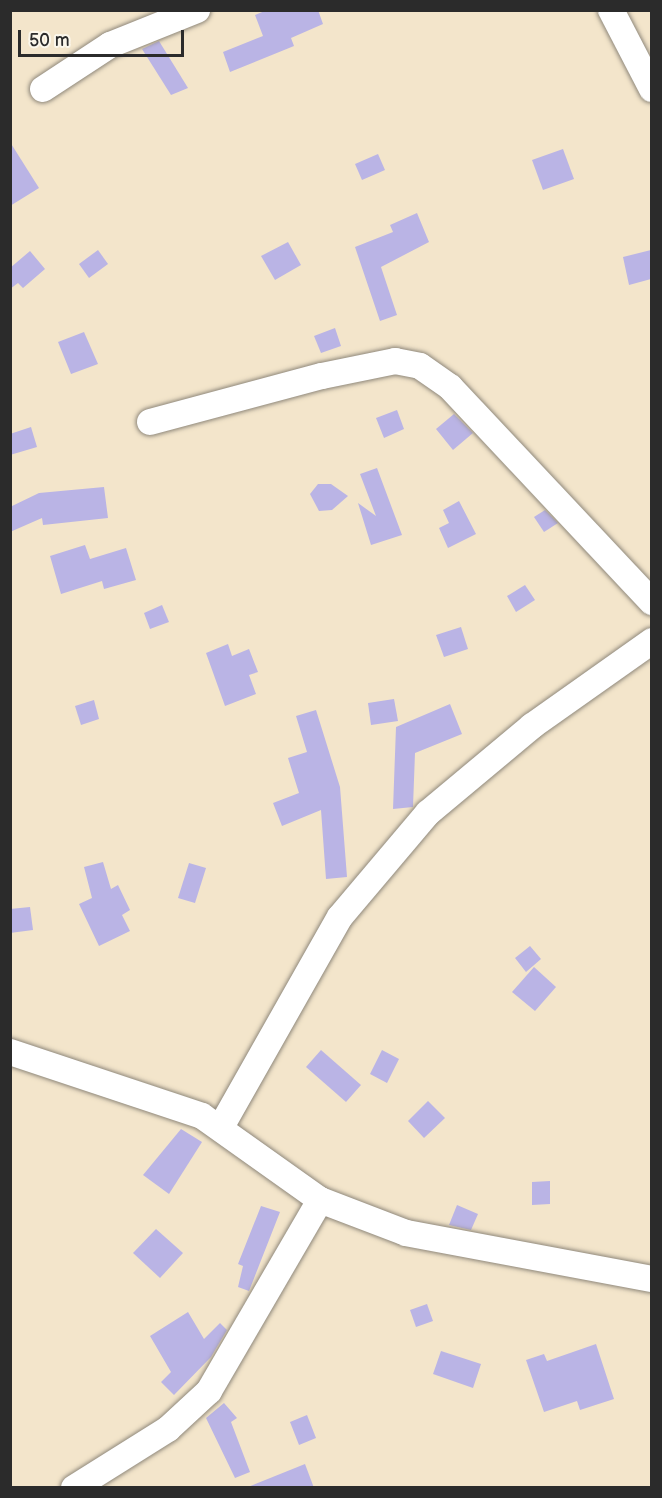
<!DOCTYPE html>
<html>
<head>
<meta charset="utf-8">
<style>
  body { margin:0 }
  #map { position:relative; width:662px; height:1498px; overflow:hidden; background:#f3e5cb; font-family:"Balsamiq Sans",sans-serif }
  div>[style] { position:absolute }
  .building>* { inset:0; background:#bab4e5 }
  .roads { filter:drop-shadow(0 0 2px #8f887b) drop-shadow(0 0 2px #8f887b) }
  .minor>* { height:26px; margin:-13px; padding:0 13px; transform-origin:13px; border-radius:13px; background:#fff }
  span { translate:-50% -50%; white-space:nowrap; text-align:center; line-height:1.15; -webkit-text-stroke:6px #fbf7ec; paint-order:stroke }
  .frame { position:absolute; inset:0; border:12px solid #2b2b2b; pointer-events:none }
  .scale { position:absolute; left:18px; top:30px; width:166px; height:27px; box-sizing:border-box; border:3px solid #2b2b2b; border-top:0; padding-left:8px; font-size:18px; line-height:21px; white-space:nowrap; color:#2b2b2b; -webkit-text-stroke:4px #fbf7ec; paint-order:stroke }
</style>
</head>
<body>
<div id="map">
  <div class="building">
    <div style="clip-path:polygon(267px 10px,318px 10px,323px 24px,291px 38px,294px 46px,230px 72px,223px 52px,263px 36px,255px 15px)"></div>
    <div style="clip-path:polygon(159px 41px,188px 88px,171px 95px,142px 49px)"></div>
    <div style="clip-path:polygon(10px 142px,39px 188px,10px 206px)"></div>
    <div style="clip-path:polygon(563px 149px,574px 179px,543px 190px,532px 160px)"></div>
    <div style="clip-path:polygon(378px 154px,385px 170px,362px 180px,355px 164px)"></div>
    <div style="clip-path:polygon(417px 213px,429px 242px,381px 267px,397px 315px,380px 321px,355px 247px,393px 232px,390px 225px)"></div>
    <div style="clip-path:polygon(288px 242px,301px 265px,275px 280px,261px 256px)"></div>
    <div style="clip-path:polygon(98px 250px,108px 264px,89px 278px,79px 264px)"></div>
    <div style="clip-path:polygon(651px 250px,651px 279px,629px 285px,623px 257px)"></div>
    <div style="clip-path:polygon(30px 251px,45px 269px,23px 288px,18px 283px,10px 289px,10px 268px)"></div>
    <div style="clip-path:polygon(335px 328px,341px 346px,321px 353px,314px 336px)"></div>
    <div style="clip-path:polygon(84px 332px,98px 364px,71px 374px,58px 342px)"></div>
    <div style="clip-path:polygon(397px 410px,404px 429px,384px 438px,376px 418px)"></div>
    <div style="clip-path:polygon(454px 414px,473px 433px,453px 450px,436px 429px)"></div>
    <div style="clip-path:polygon(31px 427px,37px 447px,10px 455px,10px 434px)"></div>
    <div style="clip-path:polygon(377px 468px,402px 535px,371px 545px,358px 503px,376px 516px,360px 474px)"></div>
    <div style="clip-path:polygon(318px 484px,331px 484px,348px 496px,332px 510px,319px 511px,310px 494px)"></div>
    <div style="clip-path:polygon(104px 487px,108px 518px,43px 525px,42px 518px,10px 532px,10px 507px,39px 493px)"></div>
    <div style="clip-path:polygon(459px 501px,476px 534px,448px 548px,439px 528px,449px 523px,443px 510px)"></div>
    <div style="clip-path:polygon(545px 510px,558px 523px,544px 532px,534px 517px)"></div>
    <div style="clip-path:polygon(85px 545px,90px 559px,126px 548px,136px 580px,104px 589px,102px 581px,61px 594px,50px 556px)"></div>
    <div style="clip-path:polygon(525px 585px,535px 600px,516px 612px,507px 596px)"></div>
    <div style="clip-path:polygon(162px 605px,169px 622px,150px 629px,144px 613px)"></div>
    <div style="clip-path:polygon(461px 627px,468px 649px,444px 657px,436px 635px)"></div>
    <div style="clip-path:polygon(228px 644px,232px 656px,249px 649px,258px 672px,249px 675px,256px 694px,225px 706px,206px 653px)"></div>
    <div style="clip-path:polygon(394px 699px,398px 721px,371px 725px,368px 703px)"></div>
    <div style="clip-path:polygon(94px 700px,99px 719px,81px 725px,75px 706px)"></div>
    <div style="clip-path:polygon(450px 704px,462px 734px,415px 753px,413px 807px,393px 809px,396px 727px)"></div>
    <div style="clip-path:polygon(316px 710px,340px 787px,347px 877px,326px 879px,321px 810px,282px 826px,273px 803px,299px 793px,288px 758px,307px 752px,296px 716px)"></div>
    <div style="clip-path:polygon(103px 862px,111px 889px,118px 885px,130px 910px,122px 915px,130px 931px,99px 946px,79px 904px,92px 898px,84px 867px)"></div>
    <div style="clip-path:polygon(189px 863px,206px 868px,195px 903px,178px 898px)"></div>
    <div style="clip-path:polygon(30px 907px,33px 930px,10px 933px,10px 909px)"></div>
    <div style="clip-path:polygon(530px 946px,541px 959px,526px 972px,515px 958px)"></div>
    <div style="clip-path:polygon(534px 967px,556px 987px,535px 1011px,512px 992px)"></div>
    <div style="clip-path:polygon(321px 1050px,361px 1085px,346px 1102px,306px 1067px)"></div>
    <div style="clip-path:polygon(382px 1050px,399px 1059px,387px 1083px,370px 1074px)"></div>
    <div style="clip-path:polygon(428px 1101px,445px 1118px,424px 1138px,408px 1121px)"></div>
    <div style="clip-path:polygon(181px 1129px,202px 1142px,169px 1194px,143px 1175px)"></div>
    <div style="clip-path:polygon(550px 1181px,550px 1204px,532px 1205px,532px 1182px)"></div>
    <div style="clip-path:polygon(457px 1205px,478px 1214px,471px 1230px,449px 1225px)"></div>
    <div style="clip-path:polygon(261px 1206px,280px 1212px,249px 1291px,238px 1287px,243px 1266px,238px 1264px)"></div>
    <div style="clip-path:polygon(156px 1229px,183px 1253px,160px 1278px,133px 1253px)"></div>
    <div style="clip-path:polygon(427px 1304px,433px 1321px,416px 1327px,410px 1310px)"></div>
    <div style="clip-path:polygon(188px 1312px,204px 1339px,220px 1323px,227px 1330px,211px 1357px,174px 1395px,161px 1382px,171px 1372px,150px 1336px)"></div>
    <div style="clip-path:polygon(596px 1344px,614px 1399px,580px 1410px,577px 1401px,544px 1412px,526px 1360px,544px 1354px,547px 1361px)"></div>
    <div style="clip-path:polygon(441px 1351px,481px 1364px,473px 1388px,433px 1374px)"></div>
    <div style="clip-path:polygon(224px 1403px,237px 1418px,231px 1422px,250px 1472px,235px 1478px,206px 1418px)"></div>
    <div style="clip-path:polygon(307px 1415px,316px 1438px,299px 1445px,290px 1422px)"></div>
    <div style="clip-path:polygon(305px 1464px,314px 1488px,248px 1488px,248px 1487px)"></div>
  </div>
  <div class="roads">
    <div class="minor">
      <div style="left:611px;top:10px;width:89px;rotate:62.6deg"></div>
      <div style="left:43px;top:89px;width:80px;rotate:-33.3deg"></div>
      <div style="left:110px;top:45px;width:94px;rotate:-21.9deg"></div>
      <div style="left:150px;top:422px;width:178px;rotate:-15deg"></div>
      <div style="left:322px;top:376px;width:75px;rotate:-11.6deg"></div>
      <div style="left:395px;top:361px;width:25px;rotate:11deg"></div>
      <div style="left:420px;top:366px;width:37px;rotate:35deg"></div>
      <div style="left:450px;top:387px;width:295px;rotate:46.8deg"></div>
      <div style="left:10px;top:1052px;width:202px;rotate:18.4deg"></div>
      <div style="left:202px;top:1116px;width:145px;rotate:35.4deg"></div>
      <div style="left:320px;top:1200px;width:92px;rotate:21deg"></div>
      <div style="left:406px;top:1233px;width:250px;rotate:10.6deg"></div>
      <div style="left:221px;top:1127px;width:241px;rotate:-60.5deg"></div>
      <div style="left:340px;top:917px;width:136px;rotate:-49.8deg"></div>
      <div style="left:428px;top:813px;width:136px;rotate:-39.9deg"></div>
      <div style="left:532px;top:726px;width:147px;rotate:-35.3deg"></div>
      <div style="left:74px;top:1488px;width:111px;rotate:-32.1deg"></div>
      <div style="left:168px;top:1429px;width:56px;rotate:-42.8deg"></div>
      <div style="left:209px;top:1391px;width:221px;rotate:-59.8deg"></div>
    </div>
  </div>
  <div class="frame"></div>
  <div class="scale">50 m</div>
</div>
</body>
</html>
